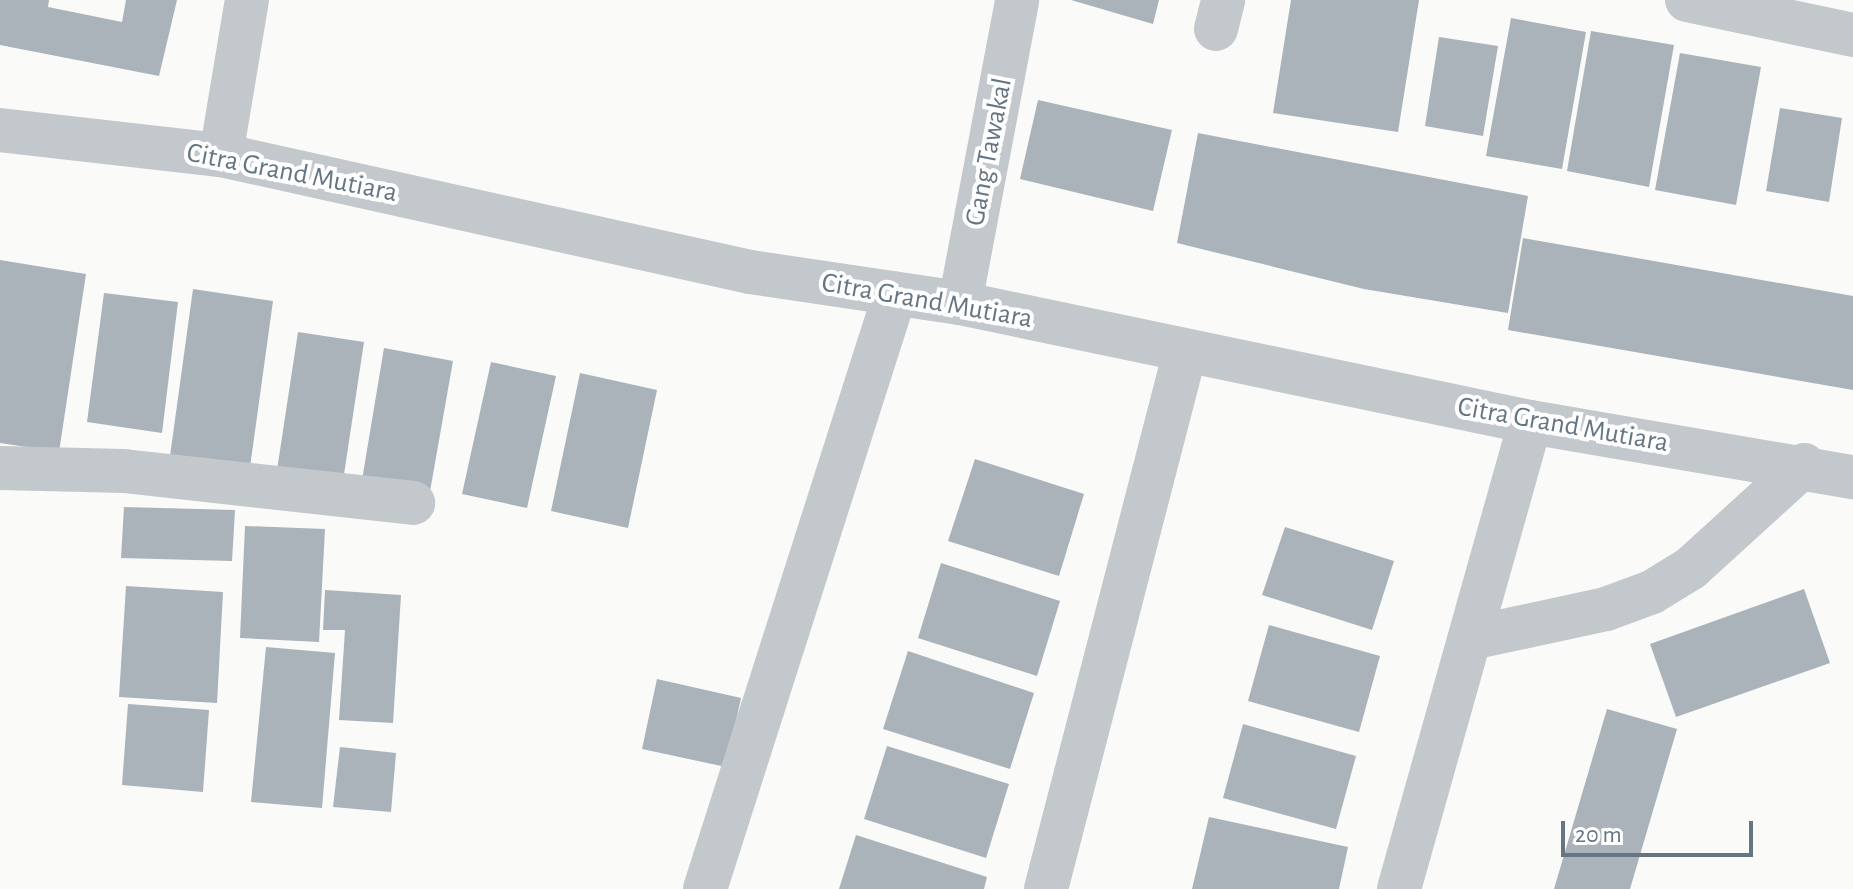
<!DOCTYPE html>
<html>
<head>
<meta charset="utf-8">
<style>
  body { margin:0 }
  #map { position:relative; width:1853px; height:889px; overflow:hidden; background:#fafaf8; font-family:"Alegreya Sans",sans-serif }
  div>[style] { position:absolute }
  .building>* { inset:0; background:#aab3b9 }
  .minor>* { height:44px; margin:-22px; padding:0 22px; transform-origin:22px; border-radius:22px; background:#c3c8cc }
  span { translate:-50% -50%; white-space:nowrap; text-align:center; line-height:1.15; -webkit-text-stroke:8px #fff; paint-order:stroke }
  .street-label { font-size:28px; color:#657683 }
  .scale { position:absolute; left:1561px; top:821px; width:192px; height:36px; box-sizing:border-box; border:4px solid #657683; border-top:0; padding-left:10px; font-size:24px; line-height:28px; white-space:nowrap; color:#657683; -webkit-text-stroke:6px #fff; paint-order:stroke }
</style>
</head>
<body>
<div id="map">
  <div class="building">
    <div style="clip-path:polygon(0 0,49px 0,48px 7px,122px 22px,126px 0,177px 0,159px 76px,0 45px)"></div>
    <div style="clip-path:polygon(1071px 0,1159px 0,1153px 24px)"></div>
    <div style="clip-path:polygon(1291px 0,1419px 0,1398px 132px,1273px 113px)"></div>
    <div style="clip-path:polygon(1511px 18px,1586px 32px,1562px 169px,1486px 156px)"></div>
    <div style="clip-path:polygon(1591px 31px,1674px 45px,1649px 187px,1567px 171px)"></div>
    <div style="clip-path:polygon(1439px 37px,1498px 46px,1483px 136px,1425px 126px)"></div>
    <div style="clip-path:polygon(1680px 53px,1761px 67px,1736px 205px,1655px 190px)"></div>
    <div style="clip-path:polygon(1038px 100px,1172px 130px,1153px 211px,1020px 179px)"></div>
    <div style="clip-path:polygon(1780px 108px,1842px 118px,1829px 202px,1766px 191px)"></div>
    <div style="clip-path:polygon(1198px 133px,1528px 196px,1508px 313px,1364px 289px,1177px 243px)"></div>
    <div style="clip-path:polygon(1523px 238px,1853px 296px,1853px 390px,1508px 330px)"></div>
    <div style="clip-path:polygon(0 260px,86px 274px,59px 452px,0 443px)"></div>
    <div style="clip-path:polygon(193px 289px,273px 301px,250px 467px,170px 456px)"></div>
    <div style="clip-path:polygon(104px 293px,178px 302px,162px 433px,87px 422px)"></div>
    <div style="clip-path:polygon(298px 332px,364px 342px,343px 481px,277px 470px)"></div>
    <div style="clip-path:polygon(384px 348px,453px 361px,429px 497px,361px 486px)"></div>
    <div style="clip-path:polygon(491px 362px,556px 376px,527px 508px,462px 494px)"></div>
    <div style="clip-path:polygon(580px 373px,657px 390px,628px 528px,551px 511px)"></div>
    <div style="clip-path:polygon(975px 459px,1084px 494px,1059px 576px,948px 541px)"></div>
    <div style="clip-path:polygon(124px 507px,235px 510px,232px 561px,121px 558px)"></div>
    <div style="clip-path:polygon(245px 526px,325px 529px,319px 642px,240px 638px)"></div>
    <div style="clip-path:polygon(1285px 527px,1394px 561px,1372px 630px,1262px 595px)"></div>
    <div style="clip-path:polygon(941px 563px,1060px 601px,1037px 676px,918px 638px)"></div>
    <div style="clip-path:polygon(126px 586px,223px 592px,217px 703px,119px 697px)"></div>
    <div style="clip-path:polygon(1804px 589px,1830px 663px,1676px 717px,1650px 644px)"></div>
    <div style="clip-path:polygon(325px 590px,401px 595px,393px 723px,339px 720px,345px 630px,323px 630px)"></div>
    <div style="clip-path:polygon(1269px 625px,1380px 656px,1359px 732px,1248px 701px)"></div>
    <div style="clip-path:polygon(266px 647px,335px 653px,322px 808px,251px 802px)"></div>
    <div style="clip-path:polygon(908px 651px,1034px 693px,1010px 769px,883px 729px)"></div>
    <div style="clip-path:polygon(657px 679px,741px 698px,726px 767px,642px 749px)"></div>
    <div style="clip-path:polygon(128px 704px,209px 710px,203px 792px,122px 785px)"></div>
    <div style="clip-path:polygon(1607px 709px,1677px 729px,1630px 889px,1554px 889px)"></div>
    <div style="clip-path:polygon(1243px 724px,1356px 756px,1336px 829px,1223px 798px)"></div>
    <div style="clip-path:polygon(887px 746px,1009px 784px,986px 858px,864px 819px)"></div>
    <div style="clip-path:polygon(340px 747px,396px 753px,391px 812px,333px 807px)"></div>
    <div style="clip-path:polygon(1209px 817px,1348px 847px,1339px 889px,1192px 889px)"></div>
    <div style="clip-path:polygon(856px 835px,987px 877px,984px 889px,839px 889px)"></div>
  </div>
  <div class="minor">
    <div style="left:1687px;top:0;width:170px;rotate:11.9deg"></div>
    <div style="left:1216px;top:29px;width:30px;rotate:-76deg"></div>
    <div style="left:0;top:130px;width:222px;rotate:6.5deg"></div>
    <div style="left:221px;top:155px;width:542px;rotate:12.47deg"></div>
    <div style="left:750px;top:272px;width:212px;rotate:8.4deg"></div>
    <div style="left:960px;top:303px;width:582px;rotate:11.79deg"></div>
    <div style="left:1530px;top:422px;width:328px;rotate:9.7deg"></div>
    <div style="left:221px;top:155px;width:157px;rotate:-80.5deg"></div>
    <div style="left:960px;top:303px;width:308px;rotate:-79.3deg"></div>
    <div style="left:0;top:468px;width:124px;rotate:1.4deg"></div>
    <div style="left:124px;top:471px;width:291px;rotate:6.3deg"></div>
    <div style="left:1471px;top:638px;width:138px;rotate:-12.1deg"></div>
    <div style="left:1606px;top:609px;width:49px;rotate:-20.3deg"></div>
    <div style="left:1652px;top:592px;width:46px;rotate:-31.6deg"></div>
    <div style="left:1691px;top:568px;width:153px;rotate:-42.3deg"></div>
    <div style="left:705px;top:889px;width:625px;rotate:-72.29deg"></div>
    <div style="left:1046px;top:889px;width:555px;rotate:-75.49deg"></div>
    <div style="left:1399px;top:889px;width:485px;rotate:-74.3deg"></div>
  </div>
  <div class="street-label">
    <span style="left:989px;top:152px;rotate:-79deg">Gang Tawakal</span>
    <span style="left:292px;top:173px;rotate:11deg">Citra Grand Mutiara</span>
    <span style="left:927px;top:301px;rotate:10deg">Citra Grand Mutiara</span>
    <span style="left:1563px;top:425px;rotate:10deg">Citra Grand Mutiara</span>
  </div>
  <div class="scale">20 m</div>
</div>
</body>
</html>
